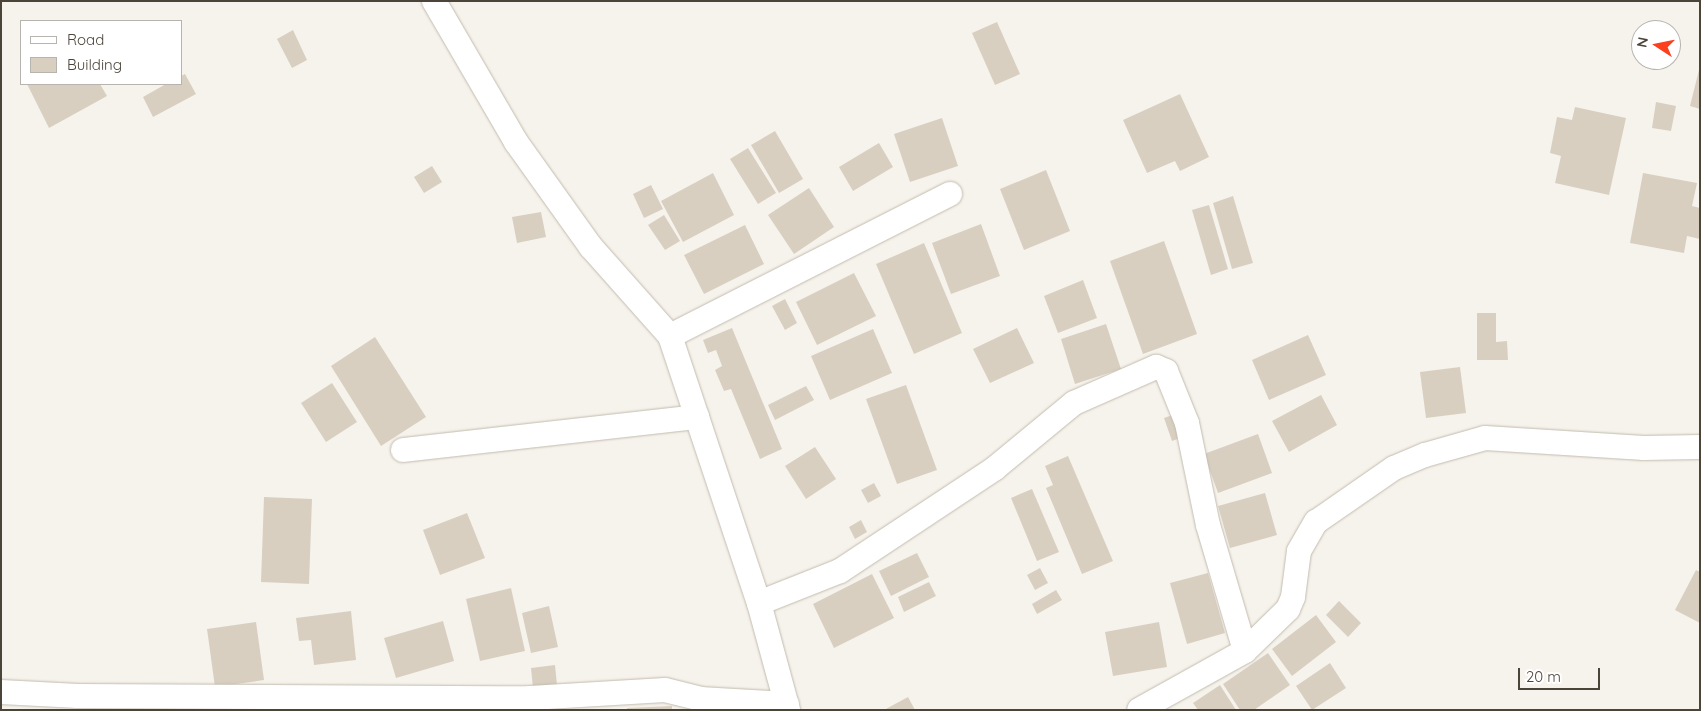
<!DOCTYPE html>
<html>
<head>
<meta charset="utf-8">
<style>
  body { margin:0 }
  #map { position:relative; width:1701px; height:711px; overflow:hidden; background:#f6f3ec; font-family:Quicksand,sans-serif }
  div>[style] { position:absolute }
  .building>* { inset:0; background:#d8cfc1 }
  .roads { filter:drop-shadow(0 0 1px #c2bbae) drop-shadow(0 0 1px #c2bbae) }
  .minor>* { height:24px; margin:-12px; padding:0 12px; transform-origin:12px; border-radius:12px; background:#fff }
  span { translate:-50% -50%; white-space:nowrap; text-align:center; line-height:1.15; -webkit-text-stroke:5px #fff; paint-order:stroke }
  .frame { position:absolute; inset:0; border:2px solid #4b4439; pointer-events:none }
  .legend { position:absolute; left:20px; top:20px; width:162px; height:65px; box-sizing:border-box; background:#fff; border:1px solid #b7b4b0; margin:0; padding:6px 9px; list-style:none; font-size:15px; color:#4b4439 }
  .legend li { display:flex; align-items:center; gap:10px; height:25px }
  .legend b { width:25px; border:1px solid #b7b4b0 }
  .north { position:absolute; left:1631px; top:20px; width:50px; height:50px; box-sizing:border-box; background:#fff; border:1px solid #b7b4b0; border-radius:50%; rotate:281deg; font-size:14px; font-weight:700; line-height:20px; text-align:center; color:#4b4439 }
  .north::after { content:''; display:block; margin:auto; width:18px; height:22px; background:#fc3f1d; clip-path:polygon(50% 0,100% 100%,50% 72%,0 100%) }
  .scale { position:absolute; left:1518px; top:668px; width:82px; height:22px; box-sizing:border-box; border:2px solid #4b4439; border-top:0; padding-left:6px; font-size:15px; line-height:18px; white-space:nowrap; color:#4b4439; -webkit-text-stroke:4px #fff; paint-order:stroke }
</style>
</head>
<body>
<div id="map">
  <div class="building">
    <div style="clip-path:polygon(997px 22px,1020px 74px,995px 85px,972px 33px)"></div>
    <div style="clip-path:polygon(293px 30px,307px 60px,292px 68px,277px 39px)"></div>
    <div style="clip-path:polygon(1699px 70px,1700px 70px,1700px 109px,1690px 106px)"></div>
    <div style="clip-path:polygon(185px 74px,196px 94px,153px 117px,143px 97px,166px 84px,181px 84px,181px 76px)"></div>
    <div style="clip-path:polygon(27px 84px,100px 84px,107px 96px,49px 128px)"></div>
    <div style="clip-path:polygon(1180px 94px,1209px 157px,1180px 171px,1175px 161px,1147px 173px,1123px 120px)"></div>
    <div style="clip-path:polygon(1656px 102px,1676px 106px,1671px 131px,1652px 128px)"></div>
    <div style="clip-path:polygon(1575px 107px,1626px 118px,1609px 195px,1555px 183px,1561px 156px,1550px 153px,1557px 117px,1572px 120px)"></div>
    <div style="clip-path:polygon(942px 118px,958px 166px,910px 182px,894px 134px)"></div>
    <div style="clip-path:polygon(775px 131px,803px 179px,779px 193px,751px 145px)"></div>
    <div style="clip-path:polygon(879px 143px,893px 167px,853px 191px,839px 167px)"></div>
    <div style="clip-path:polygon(748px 148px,776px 193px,758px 204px,730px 159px)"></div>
    <div style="clip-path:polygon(432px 166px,442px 182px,424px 193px,414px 177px)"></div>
    <div style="clip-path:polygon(1046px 170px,1070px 231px,1024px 250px,1000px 189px)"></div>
    <div style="clip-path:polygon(713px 173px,734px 215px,683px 242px,661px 201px)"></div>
    <div style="clip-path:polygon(1643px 173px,1697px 183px,1692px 206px,1700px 208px,1700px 239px,1687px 236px,1684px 253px,1630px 243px)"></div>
    <div style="clip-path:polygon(651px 185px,663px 209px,644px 218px,633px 194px)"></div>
    <div style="clip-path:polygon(809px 188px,834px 227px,794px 254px,768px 215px)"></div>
    <div style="clip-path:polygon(1233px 196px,1253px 263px,1232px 269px,1213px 203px)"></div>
    <div style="clip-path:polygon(1209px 205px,1228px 269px,1211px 275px,1192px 210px)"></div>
    <div style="clip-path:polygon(541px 212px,546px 237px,517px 243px,512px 217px)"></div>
    <div style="clip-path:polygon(664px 215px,680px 241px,665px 250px,648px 225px)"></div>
    <div style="clip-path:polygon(981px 224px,1000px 276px,951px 294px,932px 243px)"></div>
    <div style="clip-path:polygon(745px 225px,764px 264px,704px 294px,684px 255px)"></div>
    <div style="clip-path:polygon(1164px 241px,1197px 334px,1143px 354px,1110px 261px)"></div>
    <div style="clip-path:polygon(924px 243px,962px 333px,914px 354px,876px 264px)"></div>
    <div style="clip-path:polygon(854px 273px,876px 316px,817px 345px,796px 302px)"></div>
    <div style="clip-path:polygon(1083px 280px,1097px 318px,1058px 333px,1044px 296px)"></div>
    <div style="clip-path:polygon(785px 299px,797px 323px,785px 330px,772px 306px)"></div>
    <div style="clip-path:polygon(1477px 313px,1496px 313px,1496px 342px,1507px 341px,1508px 360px,1477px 360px)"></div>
    <div style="clip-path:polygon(1106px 324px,1121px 369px,1075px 384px,1061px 339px)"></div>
    <div style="clip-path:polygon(732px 328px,782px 449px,760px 459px,731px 389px,724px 391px,715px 370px,722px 366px,716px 350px,708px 353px,703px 340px)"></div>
    <div style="clip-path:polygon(1017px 328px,1034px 363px,990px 383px,973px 349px)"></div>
    <div style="clip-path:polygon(873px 329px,892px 373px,830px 400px,811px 356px)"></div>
    <div style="clip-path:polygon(1308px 335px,1326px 375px,1269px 400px,1252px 360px)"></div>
    <div style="clip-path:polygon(375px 337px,426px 417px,381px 446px,331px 366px)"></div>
    <div style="clip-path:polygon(1460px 367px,1466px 413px,1426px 418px,1420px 372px)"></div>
    <div style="clip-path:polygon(332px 383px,357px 422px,326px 442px,301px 403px)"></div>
    <div style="clip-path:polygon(906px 385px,937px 470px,897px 484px,866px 399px)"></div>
    <div style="clip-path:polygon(806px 386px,814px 400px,775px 420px,768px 405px)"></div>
    <div style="clip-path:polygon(1321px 395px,1337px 425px,1289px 452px,1272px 421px)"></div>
    <div style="clip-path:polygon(1181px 412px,1189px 435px,1172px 441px,1164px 418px)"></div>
    <div style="clip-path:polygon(1258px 434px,1272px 473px,1218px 493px,1204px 454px)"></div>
    <div style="clip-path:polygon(815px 447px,836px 479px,806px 499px,785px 466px)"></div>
    <div style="clip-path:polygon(1068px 456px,1113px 561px,1082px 574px,1046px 488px,1053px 485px,1045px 466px)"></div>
    <div style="clip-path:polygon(874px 483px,881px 496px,868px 503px,861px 490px)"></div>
    <div style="clip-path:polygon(1032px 489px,1059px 552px,1037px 561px,1011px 498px)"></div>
    <div style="clip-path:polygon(1265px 493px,1277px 535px,1230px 548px,1218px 506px)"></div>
    <div style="clip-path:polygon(264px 497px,312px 499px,309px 584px,261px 582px)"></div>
    <div style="clip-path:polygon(467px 513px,485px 558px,440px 575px,423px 530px)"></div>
    <div style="clip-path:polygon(861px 520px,867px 532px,855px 539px,849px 527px)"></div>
    <div style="clip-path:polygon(917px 553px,929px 577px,891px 596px,879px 571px)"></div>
    <div style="clip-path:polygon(1040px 568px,1048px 583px,1035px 590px,1027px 575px)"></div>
    <div style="clip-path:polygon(1696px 570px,1700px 572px,1700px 623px,1675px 610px)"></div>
    <div style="clip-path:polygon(1208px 573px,1225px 633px,1187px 644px,1170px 583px)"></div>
    <div style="clip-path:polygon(872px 574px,894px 618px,834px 648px,813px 604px)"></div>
    <div style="clip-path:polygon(929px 582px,936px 596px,904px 612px,898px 597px)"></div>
    <div style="clip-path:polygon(511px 588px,525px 651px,480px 661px,466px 599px)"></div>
    <div style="clip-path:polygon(1056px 590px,1062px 600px,1037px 614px,1032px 604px)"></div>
    <div style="clip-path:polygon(1339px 601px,1361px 623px,1348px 637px,1326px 615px)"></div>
    <div style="clip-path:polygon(549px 606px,558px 647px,531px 653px,522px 613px)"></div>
    <div style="clip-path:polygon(351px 611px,356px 660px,314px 665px,311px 640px,299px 641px,296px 618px)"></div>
    <div style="clip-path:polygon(1316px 615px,1336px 642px,1292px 676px,1272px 649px)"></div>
    <div style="clip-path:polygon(443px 621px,454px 661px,396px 678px,384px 638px)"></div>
    <div style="clip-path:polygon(256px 622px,264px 680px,215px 687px,207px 629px)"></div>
    <div style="clip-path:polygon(1159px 622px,1167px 667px,1113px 676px,1105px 632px)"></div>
    <div style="clip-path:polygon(1268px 653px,1290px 685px,1254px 710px,1240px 710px,1223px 684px)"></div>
    <div style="clip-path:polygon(1330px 663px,1346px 688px,1312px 710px,1296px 686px)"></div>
    <div style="clip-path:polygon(555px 665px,557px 685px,533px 688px,531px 668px)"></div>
    <div style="clip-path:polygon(1220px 685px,1236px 710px,1198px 710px,1193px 703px)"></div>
    <div style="clip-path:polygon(908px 697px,915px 710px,884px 710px)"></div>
    <div style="clip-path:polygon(672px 706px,672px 710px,627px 710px,627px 708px)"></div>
  </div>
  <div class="roads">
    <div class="minor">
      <div style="left:434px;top:1px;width:163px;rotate:59.8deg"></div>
      <div style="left:516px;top:142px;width:129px;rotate:54.5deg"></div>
      <div style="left:591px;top:247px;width:119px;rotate:48.4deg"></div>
      <div style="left:670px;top:336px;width:281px;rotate:71.6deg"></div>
      <div style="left:759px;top:603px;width:111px;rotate:74.8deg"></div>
      <div style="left:670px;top:336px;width:314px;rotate:-26.9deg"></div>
      <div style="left:403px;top:450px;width:296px;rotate:-6.4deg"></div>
      <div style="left:759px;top:603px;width:87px;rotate:-21.6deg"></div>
      <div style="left:840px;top:571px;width:185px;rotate:-33.5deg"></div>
      <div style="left:994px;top:469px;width:104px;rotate:-39.5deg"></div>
      <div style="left:1074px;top:403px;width:90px;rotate:-23.7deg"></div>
      <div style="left:1156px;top:367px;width:11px;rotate:22deg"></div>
      <div style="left:1166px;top:371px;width:56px;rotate:68deg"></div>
      <div style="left:1187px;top:423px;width:104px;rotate:78.4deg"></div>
      <div style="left:1208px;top:525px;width:131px;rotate:73.6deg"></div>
      <div style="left:1245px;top:651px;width:121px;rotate:150.9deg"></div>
      <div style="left:1245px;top:651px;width:60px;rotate:-44.3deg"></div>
      <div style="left:1288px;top:609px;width:13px;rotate:-67deg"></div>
      <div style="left:1293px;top:597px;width:46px;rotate:-82.6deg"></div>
      <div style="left:1299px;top:551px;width:34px;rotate:-60deg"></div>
      <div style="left:1316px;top:522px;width:95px;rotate:-34.7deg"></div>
      <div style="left:1394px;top:468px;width:34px;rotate:-23deg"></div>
      <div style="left:1425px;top:455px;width:62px;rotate:-15.8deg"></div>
      <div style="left:1485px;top:438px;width:159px;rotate:3.6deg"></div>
      <div style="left:1644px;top:448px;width:56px;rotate:-1deg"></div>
      <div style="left:1px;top:692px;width:77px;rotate:3deg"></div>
      <div style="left:78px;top:696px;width:452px;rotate:0.3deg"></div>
      <div style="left:530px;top:698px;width:135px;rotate:-3.4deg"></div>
      <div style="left:665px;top:690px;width:36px;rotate:14deg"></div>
      <div style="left:700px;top:699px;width:87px;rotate:3.3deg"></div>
    </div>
  </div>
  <div class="frame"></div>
  <ul class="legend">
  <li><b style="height:6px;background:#fff"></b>Road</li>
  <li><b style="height:14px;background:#d8cfc1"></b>Building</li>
  </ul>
  <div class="north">N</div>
  <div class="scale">20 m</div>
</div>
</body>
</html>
